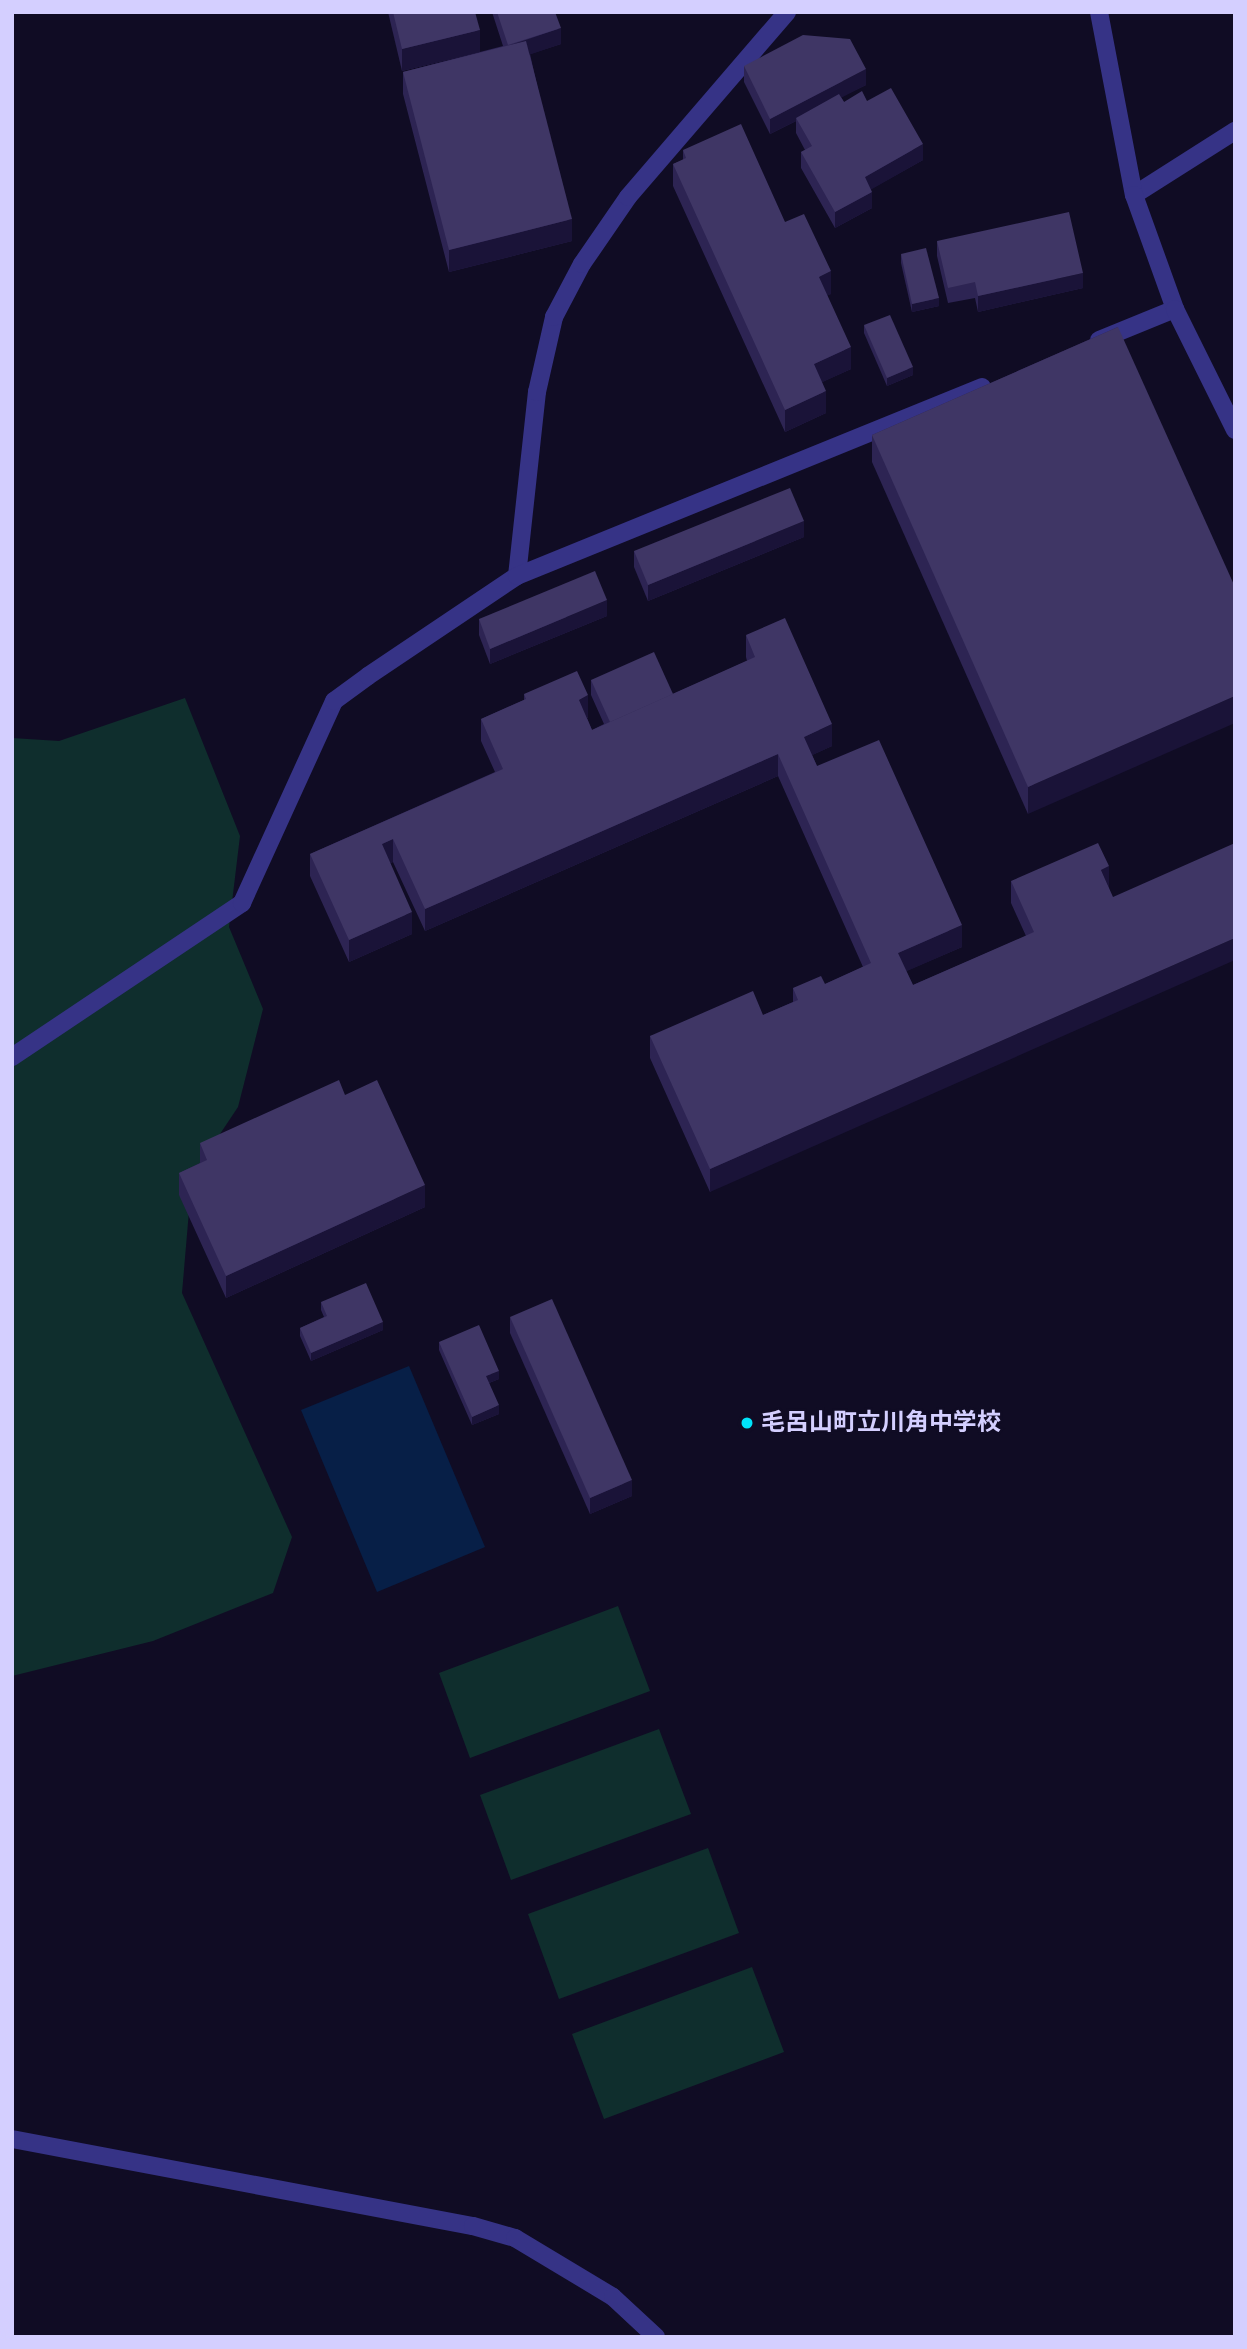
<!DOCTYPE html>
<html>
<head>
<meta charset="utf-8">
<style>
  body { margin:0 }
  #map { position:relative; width:1247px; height:2349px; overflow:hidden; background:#100c24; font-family:"Roboto Condensed","Noto Sans JP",sans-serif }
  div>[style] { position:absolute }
  .green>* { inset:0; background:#0f2e2d }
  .water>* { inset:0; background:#071f47 }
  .service>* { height:18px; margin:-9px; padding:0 9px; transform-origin:9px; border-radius:9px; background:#363386 }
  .minor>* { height:18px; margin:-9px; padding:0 9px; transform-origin:9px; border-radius:9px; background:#363386 }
  .tertiary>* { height:18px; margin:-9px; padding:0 9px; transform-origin:9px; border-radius:9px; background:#363386 }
  .wall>* { inset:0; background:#2d2453 }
  .shaded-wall>* { inset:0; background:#1a1338 }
  .building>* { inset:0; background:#3f3665 }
  .dots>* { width:19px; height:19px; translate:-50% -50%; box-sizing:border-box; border:4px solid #100c24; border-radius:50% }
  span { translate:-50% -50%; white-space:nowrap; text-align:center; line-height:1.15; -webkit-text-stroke:5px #100c24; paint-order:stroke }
  .poi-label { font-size:24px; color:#d4cfff; font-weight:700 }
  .left { translate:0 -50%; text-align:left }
  .frame { position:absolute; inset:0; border:14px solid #d4cfff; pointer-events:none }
</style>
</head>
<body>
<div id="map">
  <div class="green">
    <div style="clip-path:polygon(185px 698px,240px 836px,229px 927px,263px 1009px,238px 1107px,192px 1176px,182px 1293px,292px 1537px,273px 1593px,153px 1641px,12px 1676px,12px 738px,59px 741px)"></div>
    <div style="clip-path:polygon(618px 1606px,650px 1691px,470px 1758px,439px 1673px)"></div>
    <div style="clip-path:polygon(659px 1729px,691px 1814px,511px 1880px,480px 1795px)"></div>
    <div style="clip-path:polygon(708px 1848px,739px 1933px,559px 1999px,528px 1914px)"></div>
    <div style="clip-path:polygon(752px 1967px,784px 2052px,604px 2119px,572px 2034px)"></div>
  </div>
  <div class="water">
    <div style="clip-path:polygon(409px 1366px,485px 1547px,377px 1592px,301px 1410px)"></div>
  </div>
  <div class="service">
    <div style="left:517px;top:576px;width:185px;rotate:-83.8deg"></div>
    <div style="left:537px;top:392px;width:77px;rotate:-77.2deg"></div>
    <div style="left:554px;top:317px;width:60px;rotate:-62.2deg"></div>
    <div style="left:582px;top:264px;width:81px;rotate:-55.5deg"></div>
    <div style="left:628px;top:197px;width:244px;rotate:-49.3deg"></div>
  </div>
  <div class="minor">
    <div style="left:1134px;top:195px;width:120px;rotate:-32.4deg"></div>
    <div style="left:1099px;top:340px;width:82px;rotate:-22.2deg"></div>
    <div style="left:12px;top:1057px;width:277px;rotate:-33.8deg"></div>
    <div style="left:242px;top:903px;width:222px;rotate:-65.5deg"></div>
    <div style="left:334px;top:701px;width:42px;rotate:-36.3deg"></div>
    <div style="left:368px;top:676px;width:179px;rotate:-33.9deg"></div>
    <div style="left:517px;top:576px;width:502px;rotate:-22.12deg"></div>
  </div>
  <div class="tertiary">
    <div style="left:1099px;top:12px;width:186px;rotate:79.2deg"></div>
    <div style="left:1134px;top:195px;width:121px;rotate:70.2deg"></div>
    <div style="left:1175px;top:309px;width:135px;rotate:63.6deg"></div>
    <div style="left:12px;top:2139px;width:469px;rotate:10.7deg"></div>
    <div style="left:473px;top:2226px;width:44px;rotate:15.9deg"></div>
    <div style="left:515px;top:2238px;width:114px;rotate:31deg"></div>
    <div style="left:613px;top:2297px;width:59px;rotate:42.9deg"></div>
  </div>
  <div class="wall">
    <div style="clip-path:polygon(388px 12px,475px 12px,480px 52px,402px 71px)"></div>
    <div style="clip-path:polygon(492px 12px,555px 12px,561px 44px,530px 54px,572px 241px,449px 272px,403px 94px,403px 72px,503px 46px)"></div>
    <div style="clip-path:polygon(744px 66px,866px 85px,841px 97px,844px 102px,867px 101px,923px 160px,871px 189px,872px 208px,835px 228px,801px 168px,801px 152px,805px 150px,796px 133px,796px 121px,770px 134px,744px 82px)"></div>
    <div style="clip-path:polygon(683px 150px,785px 222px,831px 294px,827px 295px,851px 369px,822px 382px,826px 413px,785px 432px,673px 186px,673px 164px,683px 160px)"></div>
    <div style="clip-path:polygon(937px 241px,1083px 288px,978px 312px,975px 298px,948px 303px,937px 256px)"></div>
    <div style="clip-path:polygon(901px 254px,939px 306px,912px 312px,901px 263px)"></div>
    <div style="clip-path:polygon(864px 325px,913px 375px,887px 386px,864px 333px)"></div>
    <div style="clip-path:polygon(1118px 327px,1028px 814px,872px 462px,872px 435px)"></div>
    <div style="clip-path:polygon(804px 537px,648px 601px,634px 567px,634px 551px)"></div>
    <div style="clip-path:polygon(607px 616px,490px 664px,479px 635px,479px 619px)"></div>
    <div style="clip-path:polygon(746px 635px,832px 746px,812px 755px,817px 766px,962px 947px,906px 971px,913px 985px,1026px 936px,1011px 903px,1011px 881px,1109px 887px,710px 1192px,650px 1058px,650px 1036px,763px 1015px,793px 1002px,793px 988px,825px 984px,863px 967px,778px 776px,425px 931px,393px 862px,390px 863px,412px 934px,349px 962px,310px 876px,310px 854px,495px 772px,481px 741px,481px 719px,524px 700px,524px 694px,588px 717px,587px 718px,592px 730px,604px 724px,591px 695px,591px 680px,673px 694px,747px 661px,746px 657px)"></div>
    <div style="clip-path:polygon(200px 1143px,425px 1207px,226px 1298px,179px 1195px,179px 1173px,200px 1163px)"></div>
    <div style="clip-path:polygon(321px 1302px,383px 1330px,311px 1361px,300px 1336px,300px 1328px,324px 1317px,321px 1310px)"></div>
    <div style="clip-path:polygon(510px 1317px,632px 1496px,590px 1514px,510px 1333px)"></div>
    <div style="clip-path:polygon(439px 1342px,499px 1379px,489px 1383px,499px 1414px,472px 1425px,439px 1350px)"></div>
  </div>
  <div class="shaded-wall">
    <div style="clip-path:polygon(561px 28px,561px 44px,508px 62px,508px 46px)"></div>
    <div style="clip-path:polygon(480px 30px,480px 52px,402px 71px,402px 49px)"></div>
    <div style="clip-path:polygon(866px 69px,866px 85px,798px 120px,796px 118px,796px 121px,770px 134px,770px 119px)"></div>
    <div style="clip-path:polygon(923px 144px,923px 160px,865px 193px,865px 177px)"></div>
    <div style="clip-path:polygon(872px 192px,872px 208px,835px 228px,835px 212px)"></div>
    <div style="clip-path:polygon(572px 219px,572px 241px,449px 272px,449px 250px)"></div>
    <div style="clip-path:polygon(831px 271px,831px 294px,819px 299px,819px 277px)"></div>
    <div style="clip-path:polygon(1083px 273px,1083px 288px,978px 312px,978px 296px)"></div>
    <div style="clip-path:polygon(939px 298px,939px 306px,912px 312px,912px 304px)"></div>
    <div style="clip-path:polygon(851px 347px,851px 369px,814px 386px,814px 364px)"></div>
    <div style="clip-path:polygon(913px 367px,913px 375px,887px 386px,887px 378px)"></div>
    <div style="clip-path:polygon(826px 391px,826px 413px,785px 432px,785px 410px)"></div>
    <div style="clip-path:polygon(804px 521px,804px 537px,648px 601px,648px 585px)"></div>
    <div style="clip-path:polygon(607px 600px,607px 616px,490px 664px,490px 649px)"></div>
    <div style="clip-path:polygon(588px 695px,588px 717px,579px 722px,579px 700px)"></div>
    <div style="clip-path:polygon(1235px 696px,1235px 723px,1028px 814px,1028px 787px)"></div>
    <div style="clip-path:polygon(832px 724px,832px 746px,804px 759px,804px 737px)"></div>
    <div style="clip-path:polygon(778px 754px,778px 776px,425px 931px,425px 909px)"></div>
    <div style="clip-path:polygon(393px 839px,393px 862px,382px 866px,382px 844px)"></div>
    <div style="clip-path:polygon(1109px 866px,1109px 888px,1101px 870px)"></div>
    <div style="clip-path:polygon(412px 912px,412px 934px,349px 962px,349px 940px)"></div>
    <div style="clip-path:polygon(962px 925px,962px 947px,898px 975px,898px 953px)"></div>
    <div style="clip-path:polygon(1235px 938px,1235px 960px,710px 1192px,710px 1169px)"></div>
    <div style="clip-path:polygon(425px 1185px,425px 1207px,226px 1298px,226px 1276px)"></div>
    <div style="clip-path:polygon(383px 1322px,383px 1330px,311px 1361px,311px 1353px)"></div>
    <div style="clip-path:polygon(499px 1371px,499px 1379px,486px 1384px,486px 1376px)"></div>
    <div style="clip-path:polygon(499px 1405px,499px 1414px,472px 1425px,472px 1417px)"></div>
    <div style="clip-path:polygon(632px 1480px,632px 1496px,590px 1514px,590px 1498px)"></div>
  </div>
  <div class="building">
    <div style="clip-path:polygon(393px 12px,475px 12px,480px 30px,402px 49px)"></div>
    <div style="clip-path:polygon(497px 12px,555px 12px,561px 28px,508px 45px)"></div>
    <div style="clip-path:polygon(803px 35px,850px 39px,866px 69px,770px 119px,744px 66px)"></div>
    <div style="clip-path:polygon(526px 41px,572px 219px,449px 250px,403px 72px)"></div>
    <div style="clip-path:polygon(891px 88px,923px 144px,865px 177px,872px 192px,835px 212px,801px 152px,812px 146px,796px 118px,839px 94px,844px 102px,862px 91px,867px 101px)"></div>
    <div style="clip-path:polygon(741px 124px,785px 222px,804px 214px,831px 271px,819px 277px,851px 347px,814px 364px,826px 391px,785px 410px,673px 164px,686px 158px,683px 150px)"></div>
    <div style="clip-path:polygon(1069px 212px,1083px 273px,978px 296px,975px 282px,948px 288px,937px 241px)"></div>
    <div style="clip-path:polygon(926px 248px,939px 298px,912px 304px,901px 254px)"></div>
    <div style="clip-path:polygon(890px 315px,913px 367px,887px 378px,864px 325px)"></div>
    <div style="clip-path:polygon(1118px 327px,1235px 587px,1235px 696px,1028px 787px,872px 435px)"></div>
    <div style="clip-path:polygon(790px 488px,804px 521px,648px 585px,634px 551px)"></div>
    <div style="clip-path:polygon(595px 571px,607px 600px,490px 649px,479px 619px)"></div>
    <div style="clip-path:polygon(785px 618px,832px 724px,804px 737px,817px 766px,879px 740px,962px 925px,898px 953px,913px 985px,1034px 932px,1011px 881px,1098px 843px,1109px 866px,1101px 870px,1113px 897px,1235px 843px,1235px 938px,710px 1169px,650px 1036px,753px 991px,763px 1015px,798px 1000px,793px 988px,821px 976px,825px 984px,871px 963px,778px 754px,425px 909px,393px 839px,382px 844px,412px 912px,349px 940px,310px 854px,503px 769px,481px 719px,526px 699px,524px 694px,577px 671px,588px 695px,579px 700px,592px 730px,755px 657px,746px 635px)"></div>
    <div style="clip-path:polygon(654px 652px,673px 694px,610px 722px,591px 680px)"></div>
    <div style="clip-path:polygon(339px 1080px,345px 1095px,377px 1080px,425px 1185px,226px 1276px,179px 1173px,207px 1160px,200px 1143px)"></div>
    <div style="clip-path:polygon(366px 1283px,383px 1322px,311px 1353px,300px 1328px,327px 1316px,321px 1302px)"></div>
    <div style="clip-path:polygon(552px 1299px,632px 1480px,590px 1498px,510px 1317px)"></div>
    <div style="clip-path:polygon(479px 1325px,499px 1371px,486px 1376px,499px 1405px,472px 1417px,439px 1342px)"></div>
  </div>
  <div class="dots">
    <div style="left:747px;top:1423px;background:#00e3fa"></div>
  </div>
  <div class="poi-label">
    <span class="left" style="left:761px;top:1423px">毛呂山町立川角中学校</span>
  </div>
  <div class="frame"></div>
</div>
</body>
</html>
